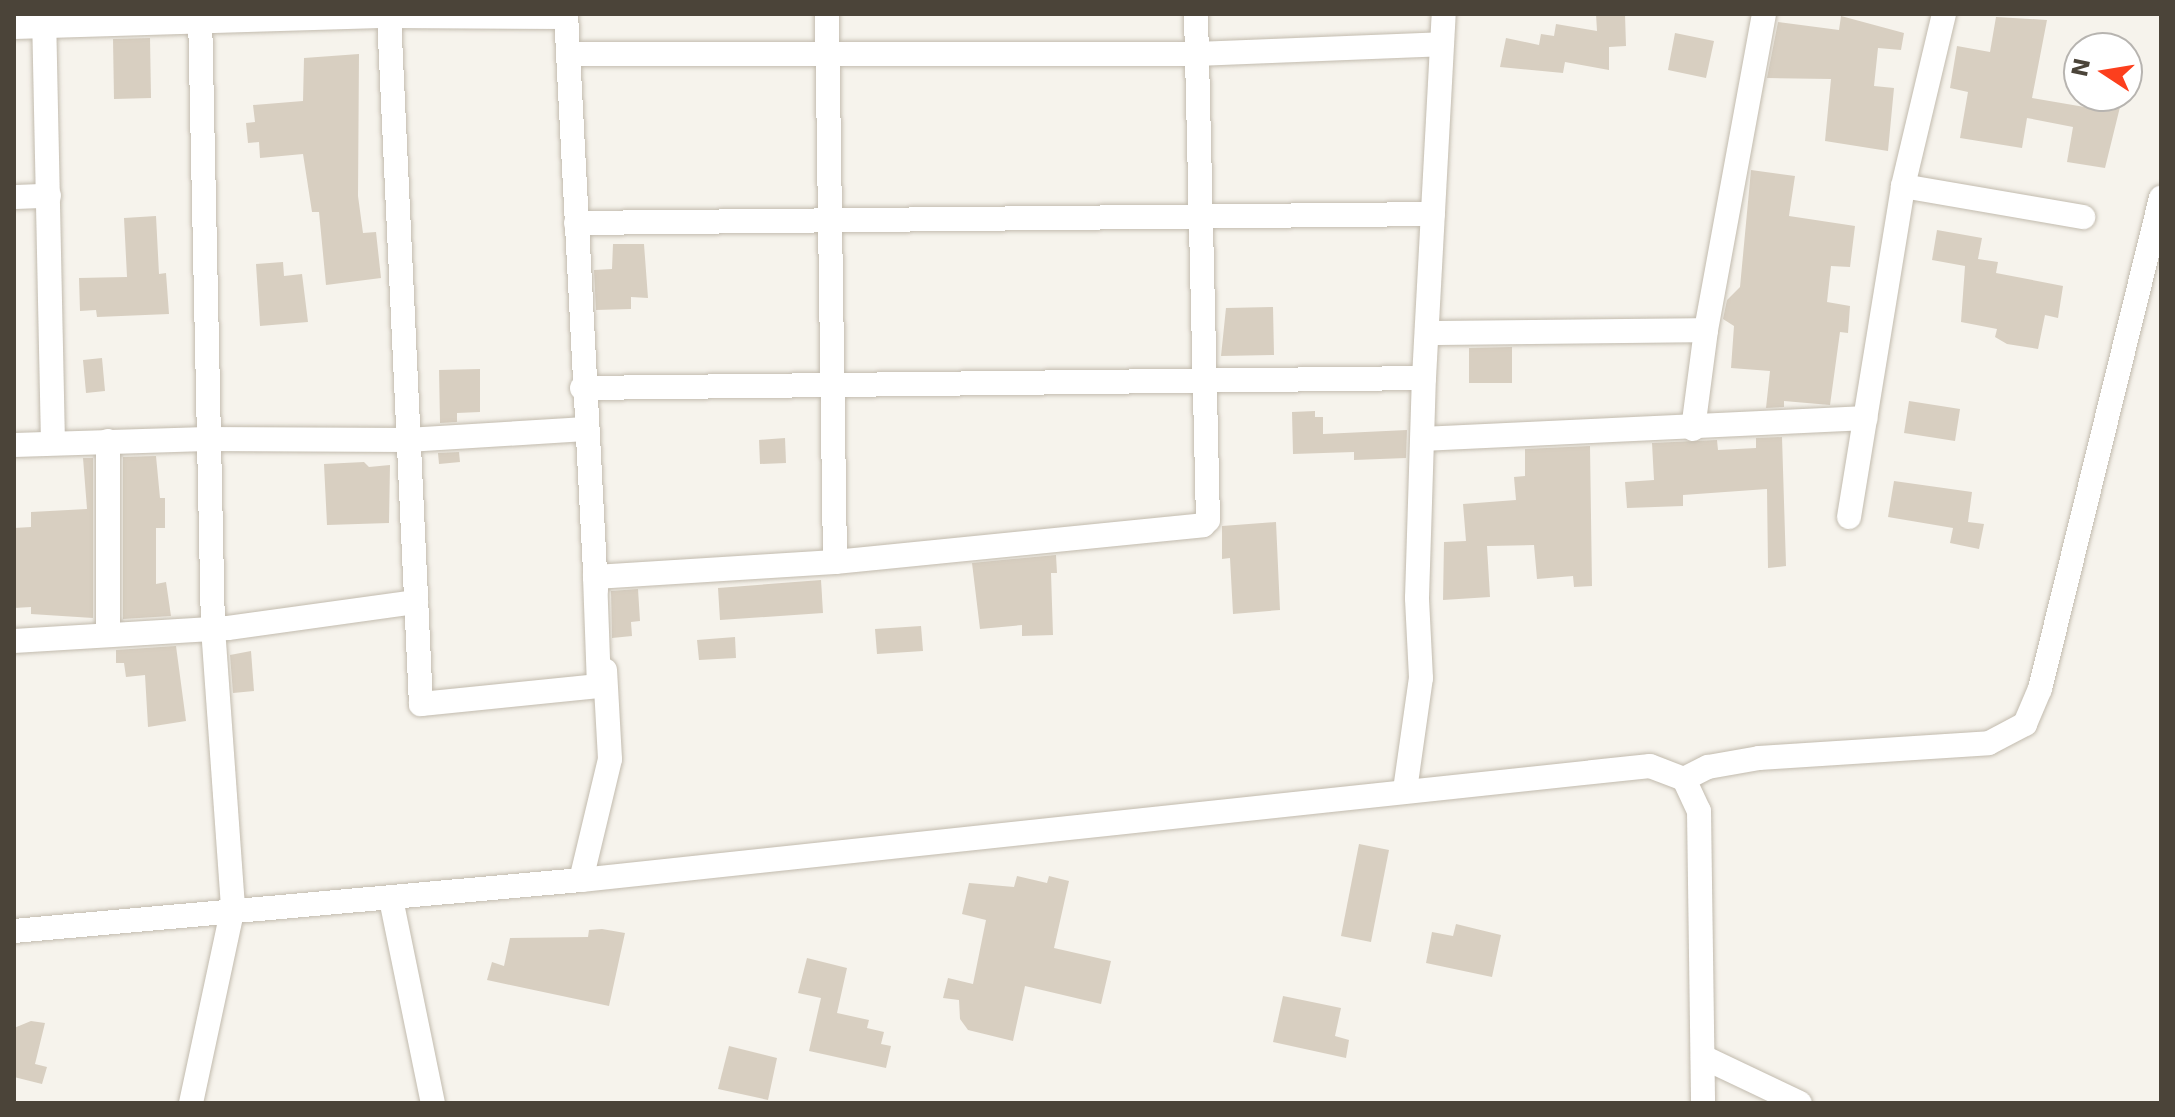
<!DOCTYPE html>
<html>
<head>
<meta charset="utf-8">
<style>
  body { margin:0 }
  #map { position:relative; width:2175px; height:1117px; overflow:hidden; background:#f6f3ec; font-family:"DejaVu Sans",sans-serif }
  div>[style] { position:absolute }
  .building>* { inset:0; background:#d8cfc1 }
  .roads { filter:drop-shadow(0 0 2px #c2bbae) drop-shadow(0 0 2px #c2bbae) }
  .minor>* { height:24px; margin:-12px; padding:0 12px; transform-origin:12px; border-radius:12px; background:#fff }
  span { translate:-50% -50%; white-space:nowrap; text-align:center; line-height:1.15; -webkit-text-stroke:7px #fff; paint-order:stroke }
  .frame { position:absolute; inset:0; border:16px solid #4b4439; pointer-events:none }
  .north { position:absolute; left:2063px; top:32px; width:80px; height:80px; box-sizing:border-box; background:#fff; border:2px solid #b7b4b0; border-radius:50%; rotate:282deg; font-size:22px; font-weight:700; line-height:32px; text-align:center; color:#4b4439 }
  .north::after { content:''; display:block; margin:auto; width:28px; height:36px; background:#fc3f1d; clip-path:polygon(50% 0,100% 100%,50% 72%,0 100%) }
</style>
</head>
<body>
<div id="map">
  <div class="building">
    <div style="clip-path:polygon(1596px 14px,1625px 14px,1626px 46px,1609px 47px,1609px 70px,1565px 62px,1563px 73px,1500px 67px,1506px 38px,1539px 45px,1541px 34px,1554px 36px,1556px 24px,1597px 31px)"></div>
    <div style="clip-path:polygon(1841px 16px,1904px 33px,1901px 50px,1878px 48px,1874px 86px,1894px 88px,1888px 151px,1825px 141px,1831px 79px,1767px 78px,1778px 22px,1839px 30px)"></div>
    <div style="clip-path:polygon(1996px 17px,2047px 20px,2032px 98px,2102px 110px,2103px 104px,2120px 107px,2105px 168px,2067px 162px,2073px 127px,2027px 118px,2022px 148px,1960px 138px,1968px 92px,1950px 88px,1957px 46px,1990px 52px)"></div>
    <div style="clip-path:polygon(1675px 33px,1714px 41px,1706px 78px,1668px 70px)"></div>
    <div style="clip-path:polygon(150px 38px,151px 98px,114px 99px,113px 39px)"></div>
    <div style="clip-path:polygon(359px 54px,358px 196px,363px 233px,376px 232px,381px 278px,326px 285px,319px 212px,312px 212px,303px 154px,260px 158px,259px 142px,248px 143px,246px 123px,255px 122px,253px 105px,303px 101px,304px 58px)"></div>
    <div style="clip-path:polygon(1751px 170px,1795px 176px,1789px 216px,1855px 226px,1850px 267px,1831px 266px,1827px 302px,1850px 306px,1848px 333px,1840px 332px,1830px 405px,1784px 401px,1784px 407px,1766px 408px,1770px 371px,1731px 368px,1734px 326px,1723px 319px,1727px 300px,1740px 287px)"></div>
    <div style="clip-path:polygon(156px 216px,159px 274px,166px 273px,169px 314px,97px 317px,96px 310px,80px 311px,79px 278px,127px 277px,124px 218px)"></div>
    <div style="clip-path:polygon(1937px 230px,1982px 238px,1978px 259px,1998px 262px,1996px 273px,2063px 286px,2058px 318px,2045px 315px,2038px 349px,2007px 344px,1995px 337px,1997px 329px,1961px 322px,1965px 266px,1932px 260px)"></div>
    <div style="clip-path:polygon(613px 244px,644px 244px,648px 298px,631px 297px,631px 309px,596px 310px,594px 270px,612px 269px)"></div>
    <div style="clip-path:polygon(283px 262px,284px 276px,302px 274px,308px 322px,260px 326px,256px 264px)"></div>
    <div style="clip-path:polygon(1273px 307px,1274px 355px,1221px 356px,1226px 308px)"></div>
    <div style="clip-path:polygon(1512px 347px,1512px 383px,1469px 383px,1469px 348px)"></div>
    <div style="clip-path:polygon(102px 358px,105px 391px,86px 393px,83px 360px)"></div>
    <div style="clip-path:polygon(480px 369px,480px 412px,457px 413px,457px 422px,440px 423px,439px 370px)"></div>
    <div style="clip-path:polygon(1909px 401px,1960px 409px,1955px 441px,1904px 433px)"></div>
    <div style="clip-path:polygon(1315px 411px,1315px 417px,1323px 417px,1323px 434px,1407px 430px,1406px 458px,1354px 460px,1354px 452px,1293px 454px,1292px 412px)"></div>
    <div style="clip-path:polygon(1782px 437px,1786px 566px,1768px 568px,1767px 489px,1683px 495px,1683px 506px,1627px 508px,1625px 482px,1654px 480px,1652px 443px,1717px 440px,1718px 450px,1756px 448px,1756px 438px)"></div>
    <div style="clip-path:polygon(785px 438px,786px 463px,760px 464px,759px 440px)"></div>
    <div style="clip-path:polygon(1590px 446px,1592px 586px,1574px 587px,1573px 576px,1537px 579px,1534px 545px,1487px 546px,1490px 597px,1443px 600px,1444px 542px,1466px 541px,1463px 504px,1516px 500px,1514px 477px,1525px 476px,1525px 449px)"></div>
    <div style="clip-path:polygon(459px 452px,460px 462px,439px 464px,438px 453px)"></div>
    <div style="clip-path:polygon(156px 456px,160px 498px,165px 498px,165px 528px,156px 528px,156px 584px,166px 582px,171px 616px,123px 619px,123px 457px)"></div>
    <div style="clip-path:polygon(83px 458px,93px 458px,93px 618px,31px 614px,31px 607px,14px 608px,14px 528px,31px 527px,31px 512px,87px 509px)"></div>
    <div style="clip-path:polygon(364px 462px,369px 467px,390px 465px,389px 523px,327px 525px,324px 464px)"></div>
    <div style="clip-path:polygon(1894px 481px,1972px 492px,1968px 522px,1984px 524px,1979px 549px,1950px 543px,1953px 528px,1888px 517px)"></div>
    <div style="clip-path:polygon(1276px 522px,1280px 610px,1233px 614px,1230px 558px,1222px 559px,1222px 526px)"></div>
    <div style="clip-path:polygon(1056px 555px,1057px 573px,1051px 573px,1053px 635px,1022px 636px,1022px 625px,980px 629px,972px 563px)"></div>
    <div style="clip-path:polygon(821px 580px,823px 613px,720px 620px,718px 588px)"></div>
    <div style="clip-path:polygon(638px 589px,640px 621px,631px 622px,632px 636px,612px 638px,611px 591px)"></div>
    <div style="clip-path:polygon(921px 626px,923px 651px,877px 654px,875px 629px)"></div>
    <div style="clip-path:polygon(735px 637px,736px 658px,699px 660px,697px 640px)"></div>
    <div style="clip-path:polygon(176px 646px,186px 721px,148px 727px,145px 675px,126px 677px,124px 663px,116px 663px,116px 650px)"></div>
    <div style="clip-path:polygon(251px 651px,254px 691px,233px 693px,230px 655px)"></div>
    <div style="clip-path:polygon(1359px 844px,1389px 850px,1371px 942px,1341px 936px)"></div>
    <div style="clip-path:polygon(1017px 876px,1047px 883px,1049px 876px,1069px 881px,1054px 948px,1111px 961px,1101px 1004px,1025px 986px,1013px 1041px,968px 1030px,960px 1019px,959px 1000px,943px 998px,948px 978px,973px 984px,986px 920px,962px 914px,969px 883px,1014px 887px)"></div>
    <div style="clip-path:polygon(1456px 924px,1501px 935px,1492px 977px,1426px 963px,1432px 932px,1453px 936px)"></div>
    <div style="clip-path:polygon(602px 929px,625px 933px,609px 1006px,487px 980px,492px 962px,504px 966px,510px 938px,588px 937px,589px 930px)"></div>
    <div style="clip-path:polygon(807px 958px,847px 968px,837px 1013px,869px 1020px,867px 1028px,884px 1032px,881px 1044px,891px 1046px,886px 1068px,809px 1051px,821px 998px,798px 993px)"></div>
    <div style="clip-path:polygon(1283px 996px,1341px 1008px,1335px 1036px,1349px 1040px,1346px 1058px,1273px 1042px)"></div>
    <div style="clip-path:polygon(31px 1021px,45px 1023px,35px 1064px,47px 1067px,42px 1084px,14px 1077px,14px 1028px)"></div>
    <div style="clip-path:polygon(729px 1046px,777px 1058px,768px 1100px,718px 1089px)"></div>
  </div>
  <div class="roads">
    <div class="minor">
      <div style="left:44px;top:14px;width:429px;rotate:88.8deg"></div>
      <div style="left:566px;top:14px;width:577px;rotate:87.02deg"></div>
      <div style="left:827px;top:14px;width:548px;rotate:89.16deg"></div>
      <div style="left:389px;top:16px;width:689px;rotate:87.34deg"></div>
      <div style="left:421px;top:704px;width:179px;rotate:-5.8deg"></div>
      <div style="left:599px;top:686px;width:109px;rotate:-92.1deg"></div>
      <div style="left:595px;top:577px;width:240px;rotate:-3.6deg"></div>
      <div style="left:835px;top:562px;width:370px;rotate:-5.7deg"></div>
      <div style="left:1203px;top:525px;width:7px;rotate:-45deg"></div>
      <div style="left:1208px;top:520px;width:506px;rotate:-91.36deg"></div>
      <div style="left:14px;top:27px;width:375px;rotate:-1.7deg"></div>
      <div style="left:389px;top:16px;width:177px;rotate:0.3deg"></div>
      <div style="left:568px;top:54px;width:628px"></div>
      <div style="left:1196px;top:54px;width:245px;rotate:-2.3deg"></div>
      <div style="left:1903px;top:186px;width:183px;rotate:9.8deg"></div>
      <div style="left:14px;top:197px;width:35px;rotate:-2deg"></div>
      <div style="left:576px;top:223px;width:857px;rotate:-0.6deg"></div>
      <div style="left:1427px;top:333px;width:279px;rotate:-0.6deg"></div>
      <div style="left:582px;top:388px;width:842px;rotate:-0.68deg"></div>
      <div style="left:1693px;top:429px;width:100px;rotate:-82.5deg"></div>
      <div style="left:1706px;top:330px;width:321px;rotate:-79.6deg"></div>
      <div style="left:1423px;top:439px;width:443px;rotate:-2.7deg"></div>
      <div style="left:108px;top:441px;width:194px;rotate:90deg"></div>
      <div style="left:14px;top:445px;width:193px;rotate:-1.8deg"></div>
      <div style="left:207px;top:439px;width:200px;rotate:0.3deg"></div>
      <div style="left:407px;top:440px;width:179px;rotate:-3.5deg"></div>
      <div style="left:1849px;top:517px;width:335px;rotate:-80.7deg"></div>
      <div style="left:1903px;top:186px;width:177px;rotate:-76.6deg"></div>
      <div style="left:14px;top:641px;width:214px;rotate:-3.5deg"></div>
      <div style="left:228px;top:628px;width:190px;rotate:-7.9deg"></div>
      <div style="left:1684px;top:779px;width:27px;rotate:-27deg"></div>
      <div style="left:1708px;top:767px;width:52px;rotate:-10deg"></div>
      <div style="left:1759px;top:758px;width:230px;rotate:-3.7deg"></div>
      <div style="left:1989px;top:743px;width:41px;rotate:-27.8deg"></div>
      <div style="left:2025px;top:724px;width:38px;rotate:-67deg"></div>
      <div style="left:2040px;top:689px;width:506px;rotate:-76.16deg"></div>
      <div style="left:1405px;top:790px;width:113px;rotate:-81.9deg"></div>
      <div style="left:1421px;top:678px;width:80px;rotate:-92.9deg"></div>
      <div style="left:1417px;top:598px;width:220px;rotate:-88.2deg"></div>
      <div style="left:1424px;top:378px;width:365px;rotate:-86.9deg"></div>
      <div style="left:581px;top:880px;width:124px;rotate:-76.5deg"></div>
      <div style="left:610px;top:759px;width:89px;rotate:-93.2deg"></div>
      <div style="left:391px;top:899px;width:208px;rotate:78.4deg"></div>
      <div style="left:14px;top:931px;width:569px;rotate:-5.14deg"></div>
      <div style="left:581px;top:880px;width:1075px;rotate:-6.09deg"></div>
      <div style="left:1650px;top:766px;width:36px;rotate:21deg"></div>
      <div style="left:1684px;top:779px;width:35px;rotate:65deg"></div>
      <div style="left:1699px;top:811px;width:292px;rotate:89.2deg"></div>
      <div style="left:1703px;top:1057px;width:107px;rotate:25.4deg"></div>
      <div style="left:191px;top:1103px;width:200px;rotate:-77.9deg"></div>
      <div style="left:233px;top:907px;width:279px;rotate:-94.1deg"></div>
      <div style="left:213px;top:629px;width:615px;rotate:-91.21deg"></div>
    </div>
  </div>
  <div class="frame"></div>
  <div class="north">N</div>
</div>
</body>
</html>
